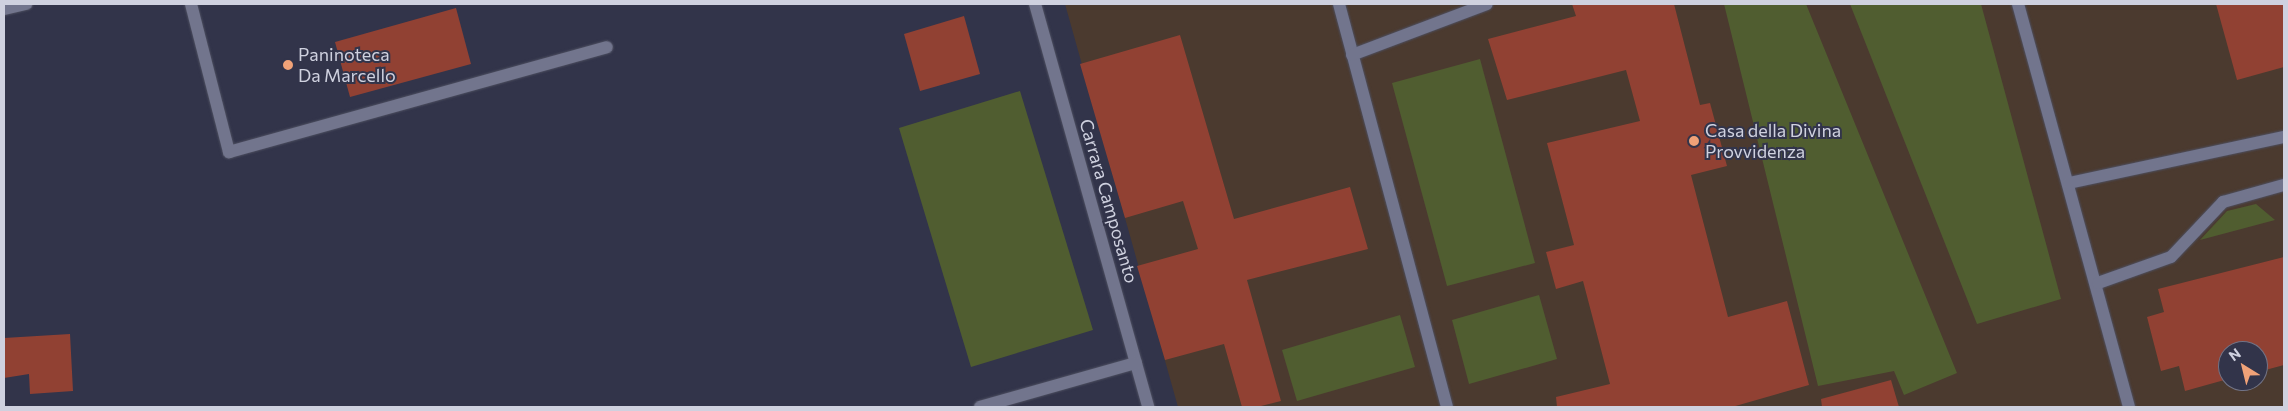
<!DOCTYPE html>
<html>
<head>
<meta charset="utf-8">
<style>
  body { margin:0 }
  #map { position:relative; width:2288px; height:411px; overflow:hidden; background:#32344a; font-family:Commissioner,sans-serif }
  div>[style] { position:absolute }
  .medical>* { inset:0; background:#4b3a2f }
  .green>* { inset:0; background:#505d30 }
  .building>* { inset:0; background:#914133 }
  .roads { filter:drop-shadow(0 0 1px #4d4f60) drop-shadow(0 0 1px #4d4f60) }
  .minor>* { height:12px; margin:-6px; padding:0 6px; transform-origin:6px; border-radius:6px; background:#72758d }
  .dots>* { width:14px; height:14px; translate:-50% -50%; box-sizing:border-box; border:2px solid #32344a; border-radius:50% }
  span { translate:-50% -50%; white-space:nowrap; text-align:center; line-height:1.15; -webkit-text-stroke:4px #32344a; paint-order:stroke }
  .poi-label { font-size:18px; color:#cfd1df }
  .left { translate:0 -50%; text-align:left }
  .street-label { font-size:18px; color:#cfd1df }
  .frame { position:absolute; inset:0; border:5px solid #cfd1df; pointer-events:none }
  .north { position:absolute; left:2218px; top:341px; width:50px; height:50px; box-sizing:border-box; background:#32344a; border:1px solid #717386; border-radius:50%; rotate:324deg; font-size:14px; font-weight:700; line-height:20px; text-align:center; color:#cfd1df }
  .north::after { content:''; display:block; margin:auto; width:18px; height:22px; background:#f0a278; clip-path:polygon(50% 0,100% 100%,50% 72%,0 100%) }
</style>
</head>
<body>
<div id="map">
  <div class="medical">
    <div style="clip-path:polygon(evenodd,1065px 4px,2284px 4px,2284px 407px,1178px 407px,1065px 4px,2228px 351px,2258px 351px,2258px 381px,2228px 381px,2228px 351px)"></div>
  </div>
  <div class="green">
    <div style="clip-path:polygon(1724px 4px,1806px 4px,1957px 373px,1904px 395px,1894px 371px,1818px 386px)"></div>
    <div style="clip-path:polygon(1850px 4px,1981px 4px,2061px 299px,1977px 324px)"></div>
    <div style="clip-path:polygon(1480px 59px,1535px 263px,1447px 286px,1392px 83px)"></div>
    <div style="clip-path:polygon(1020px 91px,1093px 330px,971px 367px,899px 128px)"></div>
    <div style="clip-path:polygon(2256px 204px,2275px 220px,2200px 240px,2227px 211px)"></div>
    <div style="clip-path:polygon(1539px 295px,1557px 359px,1469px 384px,1452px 320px)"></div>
    <div style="clip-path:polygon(1400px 315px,1415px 367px,1297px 401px,1282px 350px)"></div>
  </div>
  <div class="building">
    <div style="clip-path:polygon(1572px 4px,1674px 4px,1700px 105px,1710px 103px,1727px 166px,1691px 175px,1728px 317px,1787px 301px,1809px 385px,1732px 407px,1557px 407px,1556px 397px,1610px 384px,1583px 281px,1556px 289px,1546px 252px,1574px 245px,1547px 143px,1640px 121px,1626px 70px,1507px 100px,1488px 39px,1576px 16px)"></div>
    <div style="clip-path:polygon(2216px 4px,2284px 4px,2284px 67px,2237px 80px)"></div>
    <div style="clip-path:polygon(456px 8px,471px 64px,350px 97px,335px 42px)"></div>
    <div style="clip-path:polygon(964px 16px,980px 74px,920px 91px,904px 34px)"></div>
    <div style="clip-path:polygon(1180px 35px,1234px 219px,1350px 187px,1368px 249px,1247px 280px,1281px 401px,1257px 407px,1242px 407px,1224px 344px,1165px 360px,1137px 266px,1198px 249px,1183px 201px,1125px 218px,1080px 64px)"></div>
    <div style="clip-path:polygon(2284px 257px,2284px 365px,2258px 372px,2258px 351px,2228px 351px,2228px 379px,2185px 391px,2179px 366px,2161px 371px,2147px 317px,2164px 312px,2158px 289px)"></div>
    <div style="clip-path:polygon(70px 334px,73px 391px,30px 394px,29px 374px,4px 378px,4px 338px)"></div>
    <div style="clip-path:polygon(1891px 380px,1899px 407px,1822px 407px,1821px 399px)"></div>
  </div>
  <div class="roads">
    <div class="minor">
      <div style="left:191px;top:4px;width:153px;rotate:75.6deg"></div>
      <div style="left:229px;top:152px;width:392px;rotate:-15.5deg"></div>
      <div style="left:1035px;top:4px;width:419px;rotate:74.3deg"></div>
      <div style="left:1339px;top:4px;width:417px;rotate:75deg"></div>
      <div style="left:2018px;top:4px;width:418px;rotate:74.6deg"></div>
      <div style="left:4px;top:9px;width:23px;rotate:-13deg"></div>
      <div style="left:1352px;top:55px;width:144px;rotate:-20.7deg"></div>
      <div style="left:2069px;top:183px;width:220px;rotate:-12.1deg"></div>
      <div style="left:2098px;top:283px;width:77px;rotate:-19.6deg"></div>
      <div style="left:2171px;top:257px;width:76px;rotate:-46.6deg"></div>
      <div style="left:2223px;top:202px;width:63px;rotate:-15.6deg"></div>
      <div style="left:980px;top:407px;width:162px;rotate:-15.8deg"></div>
    </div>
  </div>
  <div class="dots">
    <div style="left:288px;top:65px;background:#f0a278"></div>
    <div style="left:1694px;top:141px;background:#f0a278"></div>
  </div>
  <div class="poi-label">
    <span class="left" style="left:298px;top:65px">Paninoteca<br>Da Marcello</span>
    <span class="left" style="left:1705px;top:141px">Casa della Divina<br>Provvidenza</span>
  </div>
  <div class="street-label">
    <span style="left:1109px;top:201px;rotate:74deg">Carrara Camposanto</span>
  </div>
  <div class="frame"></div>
  <div class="north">N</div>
</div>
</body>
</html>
